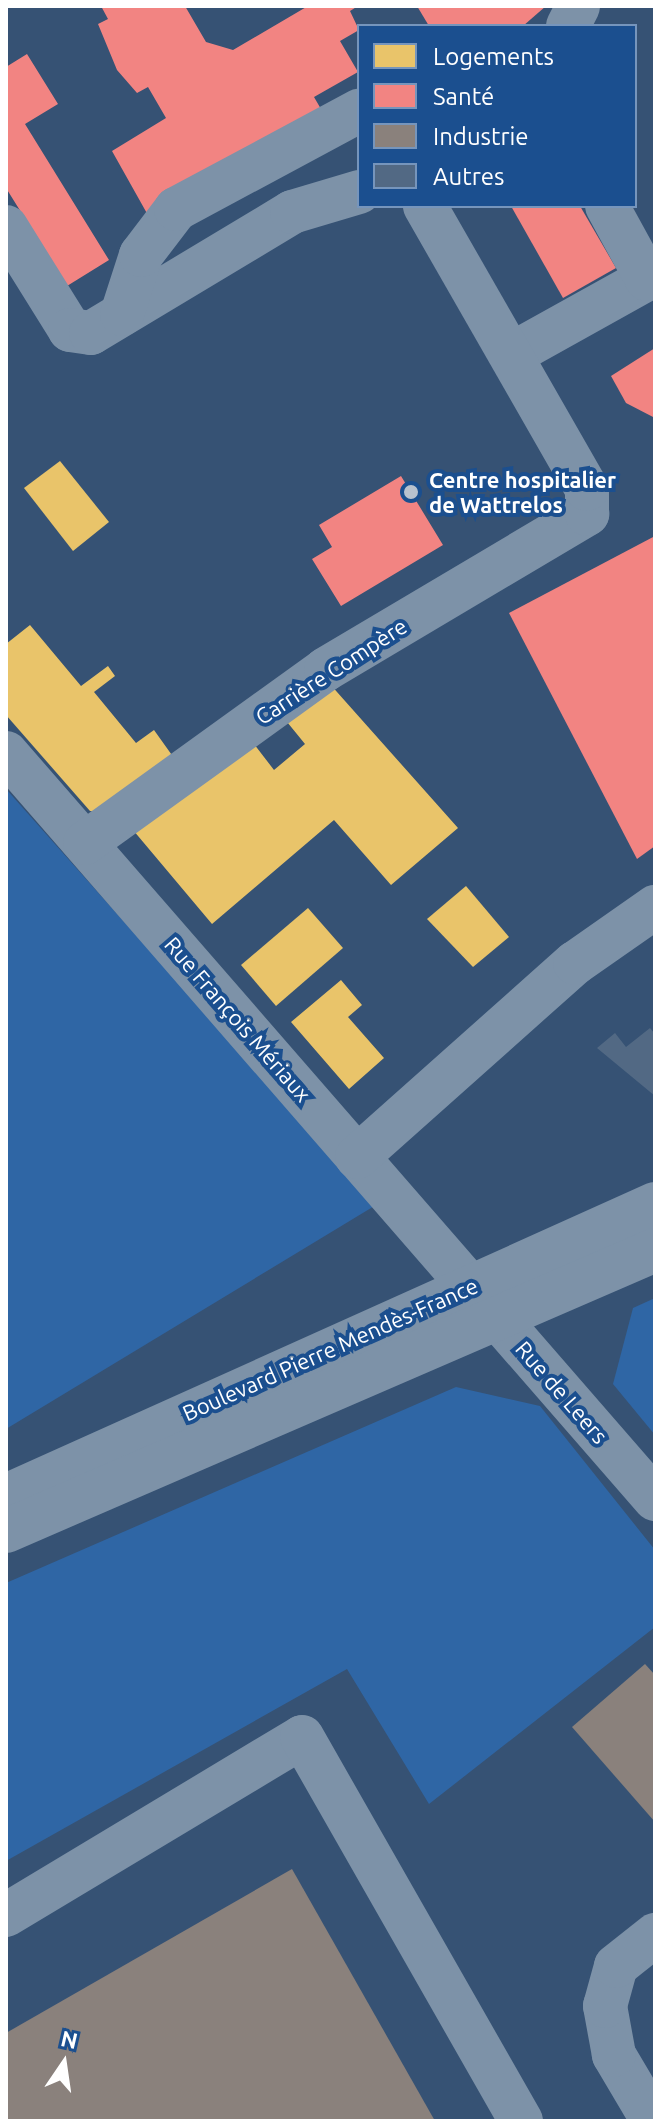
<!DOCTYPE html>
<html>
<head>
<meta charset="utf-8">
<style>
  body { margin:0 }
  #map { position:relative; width:661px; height:2127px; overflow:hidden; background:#365274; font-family:Ubuntu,sans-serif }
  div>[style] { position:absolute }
  .green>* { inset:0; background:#2f66a5 }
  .homes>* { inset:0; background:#e9c46a }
  .health>* { inset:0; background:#f28482 }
  .industry>* { inset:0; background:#8a817c }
  .building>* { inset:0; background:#526984 }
  .minor>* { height:44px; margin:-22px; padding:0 22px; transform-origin:22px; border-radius:22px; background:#7d92a8 }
  .dots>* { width:22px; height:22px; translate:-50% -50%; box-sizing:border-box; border:4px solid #1b4f8f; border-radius:50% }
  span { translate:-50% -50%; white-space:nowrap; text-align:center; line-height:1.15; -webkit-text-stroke:8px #1b4f8f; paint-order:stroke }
  .poi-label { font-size:22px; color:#fff; font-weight:700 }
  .left { translate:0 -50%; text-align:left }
  .street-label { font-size:22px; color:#fff }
  .frame { position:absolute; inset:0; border:8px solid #fff; pointer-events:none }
  .legend { position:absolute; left:357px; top:24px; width:280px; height:184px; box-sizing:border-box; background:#1b4f8f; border:2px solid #7695bc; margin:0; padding:10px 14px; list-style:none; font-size:24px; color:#fff }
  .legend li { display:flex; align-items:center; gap:16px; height:40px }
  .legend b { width:40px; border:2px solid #7695bc }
  .north { position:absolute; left:24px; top:2023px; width:80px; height:80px; -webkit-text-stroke:6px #1b4f8f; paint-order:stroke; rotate:13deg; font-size:22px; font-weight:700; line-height:32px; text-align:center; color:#fff }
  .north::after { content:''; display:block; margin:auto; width:28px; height:36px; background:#fff; clip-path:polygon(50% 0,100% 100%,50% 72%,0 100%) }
</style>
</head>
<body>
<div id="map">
  <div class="green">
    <div style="clip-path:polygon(6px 789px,376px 1205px,6px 1429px)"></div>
    <div style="clip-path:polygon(655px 1298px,655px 1435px,613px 1384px,633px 1308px)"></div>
    <div style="clip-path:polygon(456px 1387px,540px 1406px,655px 1550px,655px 1627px,429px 1804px,347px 1669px,6px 1861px,6px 1583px)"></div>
  </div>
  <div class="homes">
    <div style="clip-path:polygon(60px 461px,109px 522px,73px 551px,24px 488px)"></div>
    <div style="clip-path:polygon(30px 625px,81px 686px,108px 666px,115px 676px,94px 692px,136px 743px,154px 730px,174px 758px,102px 812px,90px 811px,6px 715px,6px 644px)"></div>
    <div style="clip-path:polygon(329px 683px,458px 828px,391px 885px,334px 820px,212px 924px,133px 830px,254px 744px,274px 770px,305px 744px,283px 717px)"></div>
    <div style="clip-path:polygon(466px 886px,509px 937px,473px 967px,427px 919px)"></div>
    <div style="clip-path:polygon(308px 908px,343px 948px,276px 1006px,241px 965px)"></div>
    <div style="clip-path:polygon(341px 980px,362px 1005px,348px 1017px,384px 1058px,349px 1089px,291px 1022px)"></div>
  </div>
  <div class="health">
    <div style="clip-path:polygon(101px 6px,185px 6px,206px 42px,233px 50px,308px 6px,358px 6px,350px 11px,359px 30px,340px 41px,358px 72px,314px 97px,325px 116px,149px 217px,112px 151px,166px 118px,148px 87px,137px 93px,117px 70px,98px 24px,108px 19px)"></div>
    <div style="clip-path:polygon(417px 6px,546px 6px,523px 26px,429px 26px)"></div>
    <div style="clip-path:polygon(27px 54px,58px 104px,25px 124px,109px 260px,67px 286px,6px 188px,6px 67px)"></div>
    <div style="clip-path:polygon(511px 206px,580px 206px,616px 268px,563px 298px)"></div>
    <div style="clip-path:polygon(655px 348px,655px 418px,626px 403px,611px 376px)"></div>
    <div style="clip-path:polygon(401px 476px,443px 545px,341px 606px,312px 559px,332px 547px,319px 525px)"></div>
    <div style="clip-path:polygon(655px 536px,655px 846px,637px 859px,509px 613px)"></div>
  </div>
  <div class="industry">
    <div style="clip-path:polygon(645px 1664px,655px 1675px,655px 1822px,572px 1727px)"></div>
    <div style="clip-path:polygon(292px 1869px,435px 2121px,6px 2121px,6px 2033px)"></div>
  </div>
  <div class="building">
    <div style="clip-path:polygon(650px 1028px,655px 1034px,655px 1096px,597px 1048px,615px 1033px,626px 1047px)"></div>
  </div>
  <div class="minor">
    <div style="left:568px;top:26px;width:22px;rotate:-63deg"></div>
    <div style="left:6px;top:227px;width:121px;rotate:58.1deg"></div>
    <div style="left:70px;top:330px;width:21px;rotate:8deg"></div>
    <div style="left:91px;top:333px;width:235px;rotate:-31deg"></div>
    <div style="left:292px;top:212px;width:70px;rotate:-16.6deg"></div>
    <div style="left:122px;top:314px;width:62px;rotate:-72.1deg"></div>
    <div style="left:141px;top:255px;width:58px;rotate:-52.7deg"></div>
    <div style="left:176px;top:209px;width:208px;rotate:-28.2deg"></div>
    <div style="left:512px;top:354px;width:154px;rotate:-29.1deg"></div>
    <div style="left:647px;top:279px;width:83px;rotate:-118.7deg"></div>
    <div style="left:6px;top:753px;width:989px;rotate:48.98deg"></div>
    <div style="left:85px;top:843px;width:297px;rotate:-35.8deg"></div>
    <div style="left:326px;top:669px;width:304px;rotate:-30.7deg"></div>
    <div style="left:587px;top:514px;width:25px;rotate:-90deg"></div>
    <div style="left:587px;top:489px;width:326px;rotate:-119.8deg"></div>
    <div style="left:357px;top:1157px;width:292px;rotate:-41.7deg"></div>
    <div style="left:575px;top:963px;width:98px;rotate:-35deg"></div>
    <div style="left:6px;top:1496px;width:712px;rotate:-24.22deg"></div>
    <div style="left:6px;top:1531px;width:707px;rotate:-23.41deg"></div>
    <div style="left:6px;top:1915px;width:345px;rotate:-31deg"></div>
    <div style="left:302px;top:1737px;width:442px;rotate:60.3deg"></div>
    <div style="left:653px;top:2121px;width:77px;rotate:-120.6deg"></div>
    <div style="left:614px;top:2055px;width:50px;rotate:-100.4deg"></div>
    <div style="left:605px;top:2006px;width:41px;rotate:-74.6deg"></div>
    <div style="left:616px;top:1966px;width:50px;rotate:-38.5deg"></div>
  </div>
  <div class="dots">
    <div style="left:411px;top:492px;background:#b9c2ce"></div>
  </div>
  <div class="poi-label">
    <span class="left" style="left:429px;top:492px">Centre hospitalier<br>de Wattrelos</span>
  </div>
  <div class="street-label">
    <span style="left:331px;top:671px;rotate:-33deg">Carrière Compère</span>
    <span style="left:238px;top:1019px;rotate:49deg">Rue François Mériaux</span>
    <span style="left:330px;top:1349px;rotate:-24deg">Boulevard Pierre Mendès-France</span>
    <span style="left:562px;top:1392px;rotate:49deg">Rue de Leers</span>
  </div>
  <div class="frame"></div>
  <ul class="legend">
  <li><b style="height:22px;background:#e9c46a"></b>Logements</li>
  <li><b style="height:22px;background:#f28482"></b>Santé</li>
  <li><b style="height:22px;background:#8a817c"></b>Industrie</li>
  <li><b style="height:22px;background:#526984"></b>Autres</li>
  </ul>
  <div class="north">N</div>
</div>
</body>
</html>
